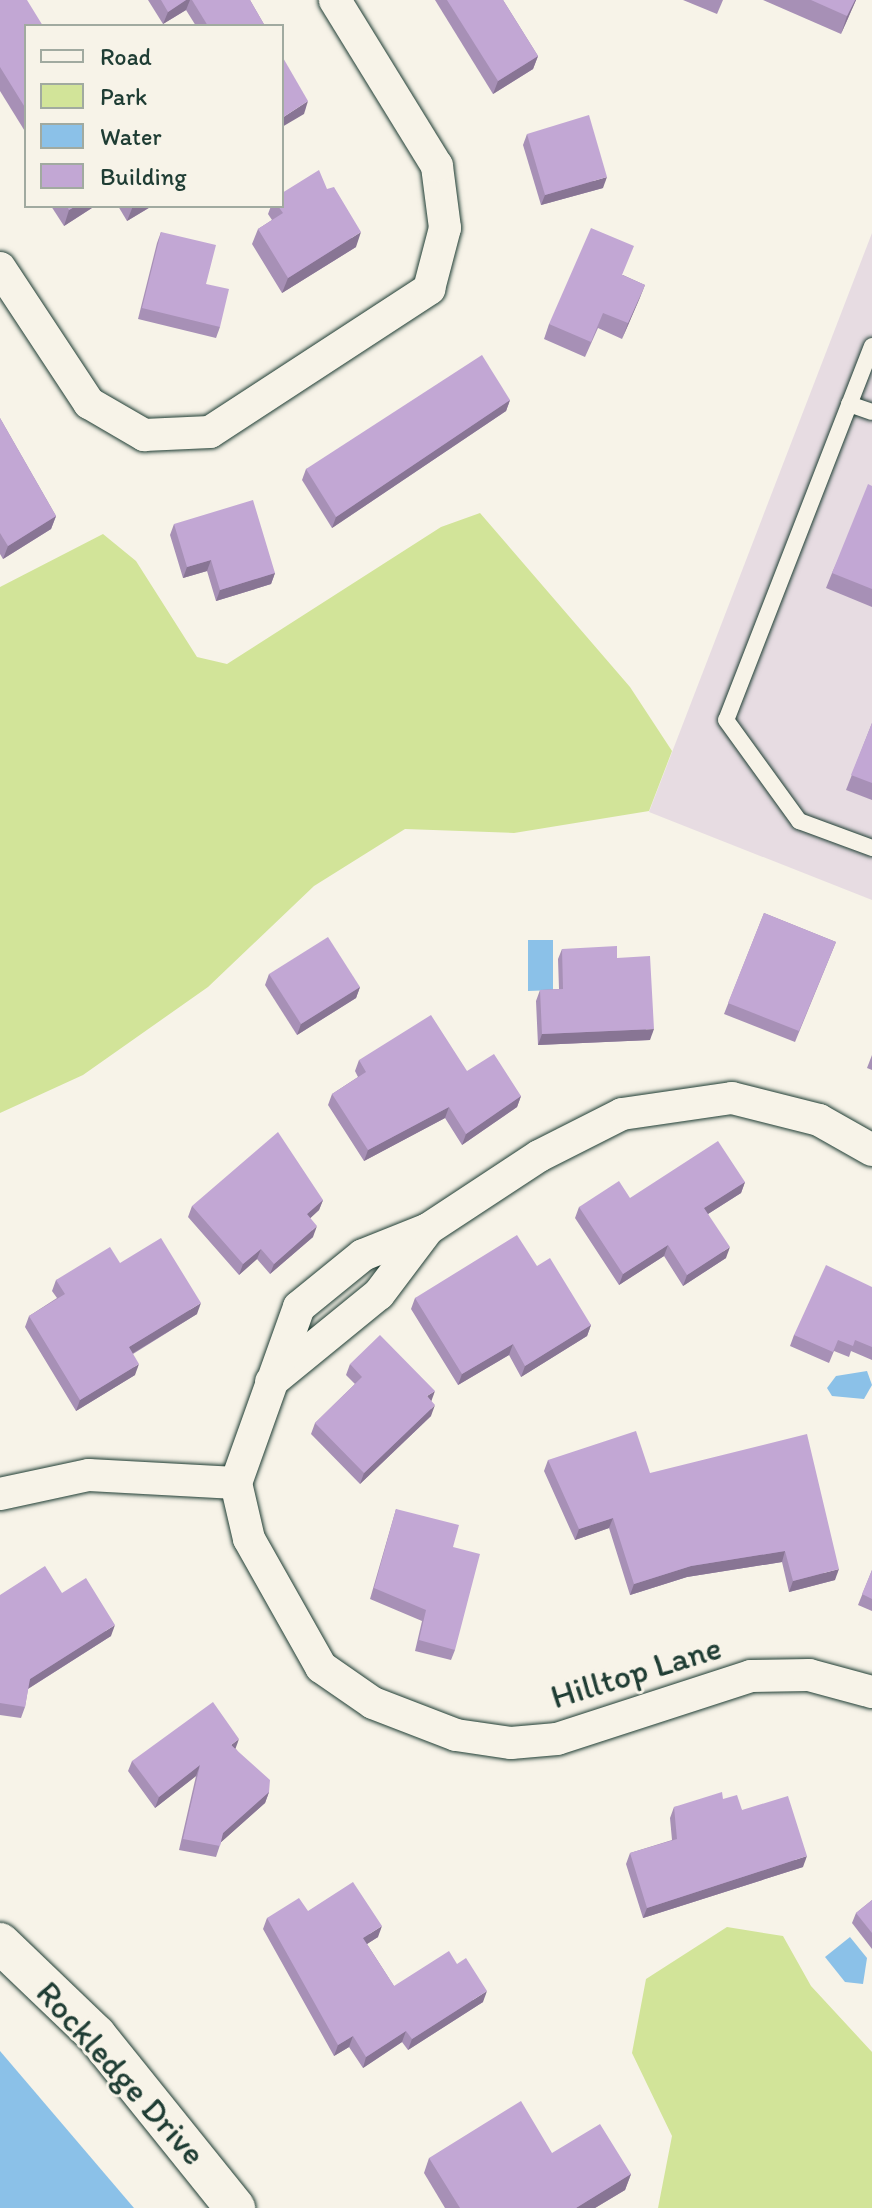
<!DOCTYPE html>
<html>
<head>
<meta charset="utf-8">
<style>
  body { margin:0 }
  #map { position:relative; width:872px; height:2208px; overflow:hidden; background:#f7f3e8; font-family:Itim,sans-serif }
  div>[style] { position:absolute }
  .built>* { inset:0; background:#e7dce2 }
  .green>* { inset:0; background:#d2e499 }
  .water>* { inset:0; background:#8bc1e8 }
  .roads { filter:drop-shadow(0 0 2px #1f3d34) drop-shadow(0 0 2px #1f3d34) }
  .service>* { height:16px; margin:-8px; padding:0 8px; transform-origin:8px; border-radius:8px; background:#f7f3e8 }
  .minor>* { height:32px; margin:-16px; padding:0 16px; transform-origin:16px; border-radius:16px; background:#f7f3e8 }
  .tertiary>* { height:40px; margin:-20px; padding:0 20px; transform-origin:20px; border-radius:20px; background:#f7f3e8 }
  .wall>* { inset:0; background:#a790b6 }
  .shaded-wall>* { inset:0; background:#887594 }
  .building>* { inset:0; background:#c2a7d4 }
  span { translate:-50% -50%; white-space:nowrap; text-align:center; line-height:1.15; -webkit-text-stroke:6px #f7f3e8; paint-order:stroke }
  .street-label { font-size:34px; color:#1f3d34 }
  .legend { position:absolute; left:24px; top:24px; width:260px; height:184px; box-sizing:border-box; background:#f7f3e8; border:2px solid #a1aaa0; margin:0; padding:10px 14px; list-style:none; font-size:24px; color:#1f3d34 }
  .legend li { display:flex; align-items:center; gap:16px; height:40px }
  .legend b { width:40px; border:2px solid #a1aaa0 }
</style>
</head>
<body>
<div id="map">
  <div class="built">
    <div style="clip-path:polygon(872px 233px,872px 900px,649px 812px)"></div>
  </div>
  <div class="green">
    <div style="clip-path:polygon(480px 513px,630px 687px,672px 751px,649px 811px,514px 833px,405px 829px,314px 886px,208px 987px,83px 1075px,0 1113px,0 587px,103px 534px,136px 561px,197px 657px,227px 664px,441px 527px)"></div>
    <div style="clip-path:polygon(727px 1927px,783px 1936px,811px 1986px,872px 2052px,872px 2208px,658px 2208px,672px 2136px,632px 2053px,646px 1979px)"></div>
  </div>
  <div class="water">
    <div style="clip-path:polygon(528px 940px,553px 940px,553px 990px,528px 991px)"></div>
    <div style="clip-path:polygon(867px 1371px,872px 1385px,864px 1399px,832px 1396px,827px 1388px,836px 1376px)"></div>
    <div style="clip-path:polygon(850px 1937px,867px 1958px,863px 1984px,845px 1982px,825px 1957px)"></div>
    <div style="clip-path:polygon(0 2051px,134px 2208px,0 2208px)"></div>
  </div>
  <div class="roads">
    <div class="service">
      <div style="left:872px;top:346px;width:401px;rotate:111.3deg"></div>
      <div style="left:726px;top:720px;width:125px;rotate:54.1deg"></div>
      <div style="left:799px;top:821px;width:78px;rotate:20.3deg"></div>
      <div style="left:849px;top:404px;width:24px;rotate:19deg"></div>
    </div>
    <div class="minor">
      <div style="left:0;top:268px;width:162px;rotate:56.6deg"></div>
      <div style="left:89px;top:403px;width:64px;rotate:30.2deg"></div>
      <div style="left:144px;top:435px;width:66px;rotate:-2.6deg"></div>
      <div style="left:210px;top:432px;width:262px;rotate:-33.1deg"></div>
      <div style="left:429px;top:289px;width:63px;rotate:-75.3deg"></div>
      <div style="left:445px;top:228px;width:63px;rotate:-97.4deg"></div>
      <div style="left:437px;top:166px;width:195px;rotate:-121.6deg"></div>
      <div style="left:271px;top:1382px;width:139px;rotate:-39.2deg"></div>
      <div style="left:379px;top:1294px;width:81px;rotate:-53deg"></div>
      <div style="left:236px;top:1483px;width:187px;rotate:-70.3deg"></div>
      <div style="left:299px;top:1307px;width:82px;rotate:-39.1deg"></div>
      <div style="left:363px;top:1255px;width:70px;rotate:-21.8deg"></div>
      <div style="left:428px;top:1229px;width:133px;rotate:-33.3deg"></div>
      <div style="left:539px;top:1156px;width:93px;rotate:-26.8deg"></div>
      <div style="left:622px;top:1114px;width:111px;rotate:-8.3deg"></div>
      <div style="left:732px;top:1098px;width:90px;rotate:14.2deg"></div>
      <div style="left:819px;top:1120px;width:61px;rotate:29.5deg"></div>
      <div style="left:236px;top:1483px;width:57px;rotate:76.9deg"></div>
      <div style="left:249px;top:1539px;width:147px;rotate:60.6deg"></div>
      <div style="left:321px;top:1667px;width:63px;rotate:34.7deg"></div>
      <div style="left:373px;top:1703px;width:89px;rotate:21.1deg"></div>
      <div style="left:456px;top:1735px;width:56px;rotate:8.3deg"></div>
      <div style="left:511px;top:1743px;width:46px;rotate:-5deg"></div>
      <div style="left:557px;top:1739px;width:204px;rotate:-18deg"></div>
      <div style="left:751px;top:1676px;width:58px;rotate:-1deg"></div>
      <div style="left:809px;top:1675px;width:65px;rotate:15.1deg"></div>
      <div style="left:0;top:1494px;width:91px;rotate:-12.1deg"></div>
      <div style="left:89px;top:1475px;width:147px;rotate:3.1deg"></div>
    </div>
    <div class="tertiary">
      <div style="left:0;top:1943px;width:133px;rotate:43.8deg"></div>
      <div style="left:96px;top:2035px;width:222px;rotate:51.2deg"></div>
    </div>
  </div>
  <div class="wall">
    <div style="clip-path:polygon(0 0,26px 26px,26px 133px,0 91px)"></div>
    <div style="clip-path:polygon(148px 0,250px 0,265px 26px,196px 26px,186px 10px,163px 24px)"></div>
    <div style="clip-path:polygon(435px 0,503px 0,538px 56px,533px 69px,493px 94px)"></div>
    <div style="clip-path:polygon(683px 0,723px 0,717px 14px)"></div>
    <div style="clip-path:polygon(763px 0,856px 0,841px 34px)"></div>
    <div style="clip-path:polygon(527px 134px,603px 188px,541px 205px,523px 145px)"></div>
    <div style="clip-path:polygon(327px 189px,356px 247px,282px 293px,252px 244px,258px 229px,272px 220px,268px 214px,271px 206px,282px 206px)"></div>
    <div style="clip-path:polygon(51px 206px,95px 206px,64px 226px)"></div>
    <div style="clip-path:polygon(118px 206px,152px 206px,127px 221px)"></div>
    <div style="clip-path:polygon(161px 232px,206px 284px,220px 327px,216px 338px,138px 319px,157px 243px)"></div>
    <div style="clip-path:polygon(623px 275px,645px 285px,622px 339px,598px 328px,585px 357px,544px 339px,549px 324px)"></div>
    <div style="clip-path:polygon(510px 400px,506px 411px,332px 528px,302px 480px,306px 469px)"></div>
    <div style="clip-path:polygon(0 418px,56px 516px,51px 529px,3px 559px,0 554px)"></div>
    <div style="clip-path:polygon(872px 486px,872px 607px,826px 588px,832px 573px)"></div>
    <div style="clip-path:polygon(174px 524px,275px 573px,271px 584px,216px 601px,207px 571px,183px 578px,170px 535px)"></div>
    <div style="clip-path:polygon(872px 723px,872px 800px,846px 790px)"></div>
    <div style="clip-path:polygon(764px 913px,836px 942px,795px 1042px,724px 1014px)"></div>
    <div style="clip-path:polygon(562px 949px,617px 958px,650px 1040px,538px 1045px,536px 1001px,540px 990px,559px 989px,558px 959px)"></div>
    <div style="clip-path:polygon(269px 974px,360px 987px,356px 998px,297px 1035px,265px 985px)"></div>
    <div style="clip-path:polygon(872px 1055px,872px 1070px,867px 1068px)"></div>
    <div style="clip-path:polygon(359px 1060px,467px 1071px,521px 1096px,517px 1107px,462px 1145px,445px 1118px,364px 1161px,328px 1105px,332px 1094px,358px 1077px,355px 1071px)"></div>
    <div style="clip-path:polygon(745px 1182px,741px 1193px,708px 1214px,726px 1258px,683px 1286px,664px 1256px,619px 1285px,575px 1218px,579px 1207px,630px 1198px)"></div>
    <div style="clip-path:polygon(323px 1200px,319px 1210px,310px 1218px,313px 1237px,270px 1274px,257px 1259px,239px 1275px,188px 1217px,192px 1206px)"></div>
    <div style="clip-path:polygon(120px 1263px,197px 1314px,133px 1354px,135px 1375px,76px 1411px,25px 1327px,29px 1316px,57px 1298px,52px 1291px,56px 1280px)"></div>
    <div style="clip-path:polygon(537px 1266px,591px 1325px,587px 1336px,521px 1377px,509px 1355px,458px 1385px,411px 1309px,415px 1298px)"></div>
    <div style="clip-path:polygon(872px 1287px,872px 1360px,851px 1351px,849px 1357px,834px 1351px,829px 1363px,790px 1346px,794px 1335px)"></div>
    <div style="clip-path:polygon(350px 1364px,431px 1401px,431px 1416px,360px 1484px,311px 1434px,315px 1423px,355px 1384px,346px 1375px)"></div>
    <div style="clip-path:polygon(548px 1460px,650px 1473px,835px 1580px,789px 1592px,782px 1562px,687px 1577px,630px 1595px,609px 1528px,575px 1540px,544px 1471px)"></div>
    <div style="clip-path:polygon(396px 1509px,453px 1547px,455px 1650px,451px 1660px,415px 1651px,422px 1621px,370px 1599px)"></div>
    <div style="clip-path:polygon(872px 1570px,872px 1611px,858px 1605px)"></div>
    <div style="clip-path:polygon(62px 1593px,111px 1636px,28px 1689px,25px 1707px,21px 1718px,0 1715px,0 1595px)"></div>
    <div style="clip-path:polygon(236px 1749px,269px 1792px,265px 1803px,221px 1842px,216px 1857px,179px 1850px,196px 1776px,155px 1808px,128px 1771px,132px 1761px)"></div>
    <div style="clip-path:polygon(723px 1799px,742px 1810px,803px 1867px,643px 1918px,626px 1864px,630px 1853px,672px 1840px,670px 1818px,674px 1807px)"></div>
    <div style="clip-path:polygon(872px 1900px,872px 1949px,852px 1923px,856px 1913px)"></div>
    <div style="clip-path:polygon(308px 1911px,378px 1937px,367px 1944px,394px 1986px,483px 2002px,408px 2050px,402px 2042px,363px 2068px,349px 2047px,334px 2056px,263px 1929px,267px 1918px)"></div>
    <div style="clip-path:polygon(552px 2153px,631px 2174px,625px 2190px,595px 2208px,445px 2208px,424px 2173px,429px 2158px)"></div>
  </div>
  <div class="shaded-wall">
    <div style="clip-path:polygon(186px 0,190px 0,186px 10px,163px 24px,168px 12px)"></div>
    <div style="clip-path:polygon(855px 0,856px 0,841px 34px,847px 16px)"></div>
    <div style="clip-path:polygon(538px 56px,533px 69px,493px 94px,498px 81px)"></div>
    <div style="clip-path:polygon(308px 101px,304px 114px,282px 127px,282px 118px)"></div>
    <div style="clip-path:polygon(607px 177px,603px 188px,541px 205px,545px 195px)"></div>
    <div style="clip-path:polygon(76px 206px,95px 206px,64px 226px,69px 210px)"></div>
    <div style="clip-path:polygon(133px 206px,152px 206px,127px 221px)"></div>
    <div style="clip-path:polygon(361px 232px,356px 247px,282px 293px,288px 278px)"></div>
    <div style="clip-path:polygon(645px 285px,639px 300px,622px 339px,628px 323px)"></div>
    <div style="clip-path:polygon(510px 400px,506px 411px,332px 528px,336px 517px)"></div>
    <div style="clip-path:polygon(56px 516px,51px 529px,3px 559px,8px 546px)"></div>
    <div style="clip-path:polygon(211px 560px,207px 571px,183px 578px,187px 567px)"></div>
    <div style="clip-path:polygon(275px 573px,271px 584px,216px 601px,220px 590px)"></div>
    <div style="clip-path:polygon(360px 987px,356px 998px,297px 1035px,301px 1024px)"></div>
    <div style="clip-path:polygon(654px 1029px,650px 1040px,538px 1045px,542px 1034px)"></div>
    <div style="clip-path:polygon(521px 1096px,517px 1107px,462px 1145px,466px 1134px)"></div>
    <div style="clip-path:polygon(449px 1107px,445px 1118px,364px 1161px,368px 1150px)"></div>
    <div style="clip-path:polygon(745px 1182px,741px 1193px,700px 1219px,704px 1208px)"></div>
    <div style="clip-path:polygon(323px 1200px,319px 1210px,303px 1225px,307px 1214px)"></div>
    <div style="clip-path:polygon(317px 1226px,313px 1237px,270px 1274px,274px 1264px)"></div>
    <div style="clip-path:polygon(668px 1245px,664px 1256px,619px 1285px,623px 1274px)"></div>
    <div style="clip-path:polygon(730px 1247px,726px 1258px,683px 1286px,687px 1275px)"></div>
    <div style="clip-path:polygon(261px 1249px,257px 1259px,239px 1275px,243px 1264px)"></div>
    <div style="clip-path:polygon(201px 1303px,197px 1314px,125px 1358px,129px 1347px)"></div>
    <div style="clip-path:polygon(591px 1325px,587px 1336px,521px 1377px,525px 1366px)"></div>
    <div style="clip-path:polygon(513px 1344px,509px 1355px,458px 1385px,462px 1374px)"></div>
    <div style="clip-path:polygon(139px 1364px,135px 1375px,76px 1411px,80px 1400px)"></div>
    <div style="clip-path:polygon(435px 1391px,431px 1402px,427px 1396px)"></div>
    <div style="clip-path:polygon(435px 1405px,431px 1416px,360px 1484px,364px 1473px)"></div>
    <div style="clip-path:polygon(613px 1518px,609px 1528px,575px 1540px,579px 1529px)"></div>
    <div style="clip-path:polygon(785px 1551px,782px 1562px,687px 1577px,630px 1595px,634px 1584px,691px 1566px)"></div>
    <div style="clip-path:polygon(839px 1569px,835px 1580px,789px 1592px,793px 1581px)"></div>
    <div style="clip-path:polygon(115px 1625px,111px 1636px,26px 1690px,30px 1679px)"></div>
    <div style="clip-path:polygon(239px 1739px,235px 1750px,231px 1745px)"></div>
    <div style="clip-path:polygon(200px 1765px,196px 1776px,155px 1808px,159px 1797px)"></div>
    <div style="clip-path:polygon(269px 1792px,265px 1803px,219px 1844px,223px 1833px)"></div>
    <div style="clip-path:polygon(807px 1856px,803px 1867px,643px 1918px,647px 1908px)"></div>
    <div style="clip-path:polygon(382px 1926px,378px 1937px,359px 1949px,363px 1938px)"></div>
    <div style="clip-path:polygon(487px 1991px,483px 2002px,408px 2050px,412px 2039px)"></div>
    <div style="clip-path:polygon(406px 2031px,402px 2042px,363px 2068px,366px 2057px)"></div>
    <div style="clip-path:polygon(353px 2036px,349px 2047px,334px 2056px,338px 2045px)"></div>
    <div style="clip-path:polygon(631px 2174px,625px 2190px,595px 2208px,576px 2208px)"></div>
  </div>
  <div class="building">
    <div style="clip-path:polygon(0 0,27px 0,43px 26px,26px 26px,26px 109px,0 67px)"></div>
    <div style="clip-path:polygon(161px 0,186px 0,168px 12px)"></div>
    <div style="clip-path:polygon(192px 0,250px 0,265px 26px,208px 26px)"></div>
    <div style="clip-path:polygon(447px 0,503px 0,538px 56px,498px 81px)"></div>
    <div style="clip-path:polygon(811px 0,855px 0,847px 16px)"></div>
    <div style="clip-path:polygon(282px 56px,308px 101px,282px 118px)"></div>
    <div style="clip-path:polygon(589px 115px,607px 177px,545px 195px,527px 134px)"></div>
    <div style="clip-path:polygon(319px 170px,327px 189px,334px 187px,361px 232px,288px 278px,258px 229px,283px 213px,278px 206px,282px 206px,282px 193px)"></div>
    <div style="clip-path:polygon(67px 206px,76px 206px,69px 210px)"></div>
    <div style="clip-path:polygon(591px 228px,634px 246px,622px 275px,645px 285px,628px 323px,603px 313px,591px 342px,549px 324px)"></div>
    <div style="clip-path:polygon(161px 232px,216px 245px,206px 284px,229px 289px,220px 327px,142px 308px)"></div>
    <div style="clip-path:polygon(482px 355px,510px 400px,336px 517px,306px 469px)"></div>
    <div style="clip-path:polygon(0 418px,56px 516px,8px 546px,0 533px)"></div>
    <div style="clip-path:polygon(868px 484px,872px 486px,872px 589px,832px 573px)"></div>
    <div style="clip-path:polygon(253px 500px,275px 573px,220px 590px,211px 560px,187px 567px,174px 524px)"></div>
    <div style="clip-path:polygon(872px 723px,872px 783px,851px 775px)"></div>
    <div style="clip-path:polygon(764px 913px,836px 942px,799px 1031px,728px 1003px)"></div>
    <div style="clip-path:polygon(328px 937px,360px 987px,301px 1024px,269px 974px)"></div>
    <div style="clip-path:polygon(617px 946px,617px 958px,650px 956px,654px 1029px,542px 1034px,540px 990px,563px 989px,562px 949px)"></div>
    <div style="clip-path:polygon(431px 1015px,467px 1071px,494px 1054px,521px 1096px,466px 1134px,449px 1107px,368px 1150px,332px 1094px,366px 1072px,359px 1060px)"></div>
    <div style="clip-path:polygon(278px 1132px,323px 1200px,307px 1214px,317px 1226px,274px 1264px,261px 1249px,243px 1264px,192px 1206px)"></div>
    <div style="clip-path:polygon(718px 1141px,745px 1182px,704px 1208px,730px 1247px,687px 1275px,668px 1245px,623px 1274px,579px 1207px,619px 1181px,630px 1198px)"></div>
    <div style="clip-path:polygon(517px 1235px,537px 1266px,550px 1258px,591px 1325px,525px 1366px,513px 1344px,462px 1374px,415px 1298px)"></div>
    <div style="clip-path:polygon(161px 1238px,201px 1303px,129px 1347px,139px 1364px,80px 1400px,29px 1316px,65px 1294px,56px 1280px,110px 1247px,120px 1263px)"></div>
    <div style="clip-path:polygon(826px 1265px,872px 1287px,872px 1347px,855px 1340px,853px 1346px,838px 1340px,833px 1352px,794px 1335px)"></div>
    <div style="clip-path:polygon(380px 1335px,435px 1391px,427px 1396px,435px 1405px,364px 1473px,315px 1423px,362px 1377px,350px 1364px)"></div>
    <div style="clip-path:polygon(636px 1431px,650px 1473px,807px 1434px,839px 1569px,793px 1581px,785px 1551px,691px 1566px,634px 1584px,613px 1518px,579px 1529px,548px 1460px)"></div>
    <div style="clip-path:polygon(396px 1509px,459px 1525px,453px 1547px,480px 1554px,455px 1650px,419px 1640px,426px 1610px,374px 1588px)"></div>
    <div style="clip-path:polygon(45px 1566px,62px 1593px,86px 1578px,115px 1625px,30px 1679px,25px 1707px,0 1703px,0 1595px)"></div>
    <div style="clip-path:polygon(872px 1570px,872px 1599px,862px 1594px)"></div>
    <div style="clip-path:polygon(213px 1702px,239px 1739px,231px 1745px,270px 1780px,269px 1792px,223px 1833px,220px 1846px,183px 1839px,200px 1765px,159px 1797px,132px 1761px)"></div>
    <div style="clip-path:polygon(722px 1792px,723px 1799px,737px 1795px,742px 1810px,788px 1796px,807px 1856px,647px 1908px,630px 1853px,677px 1839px,674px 1807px)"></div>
    <div style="clip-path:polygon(353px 1882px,382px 1926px,363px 1938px,394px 1986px,449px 1951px,457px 1964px,466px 1958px,487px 1991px,412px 2039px,406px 2031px,366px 2057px,353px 2036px,338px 2045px,267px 1918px,299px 1898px,308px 1911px)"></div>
    <div style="clip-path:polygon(872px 1900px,872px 1933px,856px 1913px)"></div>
    <div style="clip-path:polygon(521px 2101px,552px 2153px,600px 2124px,631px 2174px,576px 2208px,460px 2208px,429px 2158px)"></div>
  </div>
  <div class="street-label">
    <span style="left:636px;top:1672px;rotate:-17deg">Hilltop Lane</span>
    <span style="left:121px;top:2073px;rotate:48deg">Rockledge Drive</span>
  </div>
  <ul class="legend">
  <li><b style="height:10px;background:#f7f3e8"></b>Road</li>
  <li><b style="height:22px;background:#d2e499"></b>Park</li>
  <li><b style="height:22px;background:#8bc1e8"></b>Water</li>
  <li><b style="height:22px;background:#c2a7d4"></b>Building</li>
  </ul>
</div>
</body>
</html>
